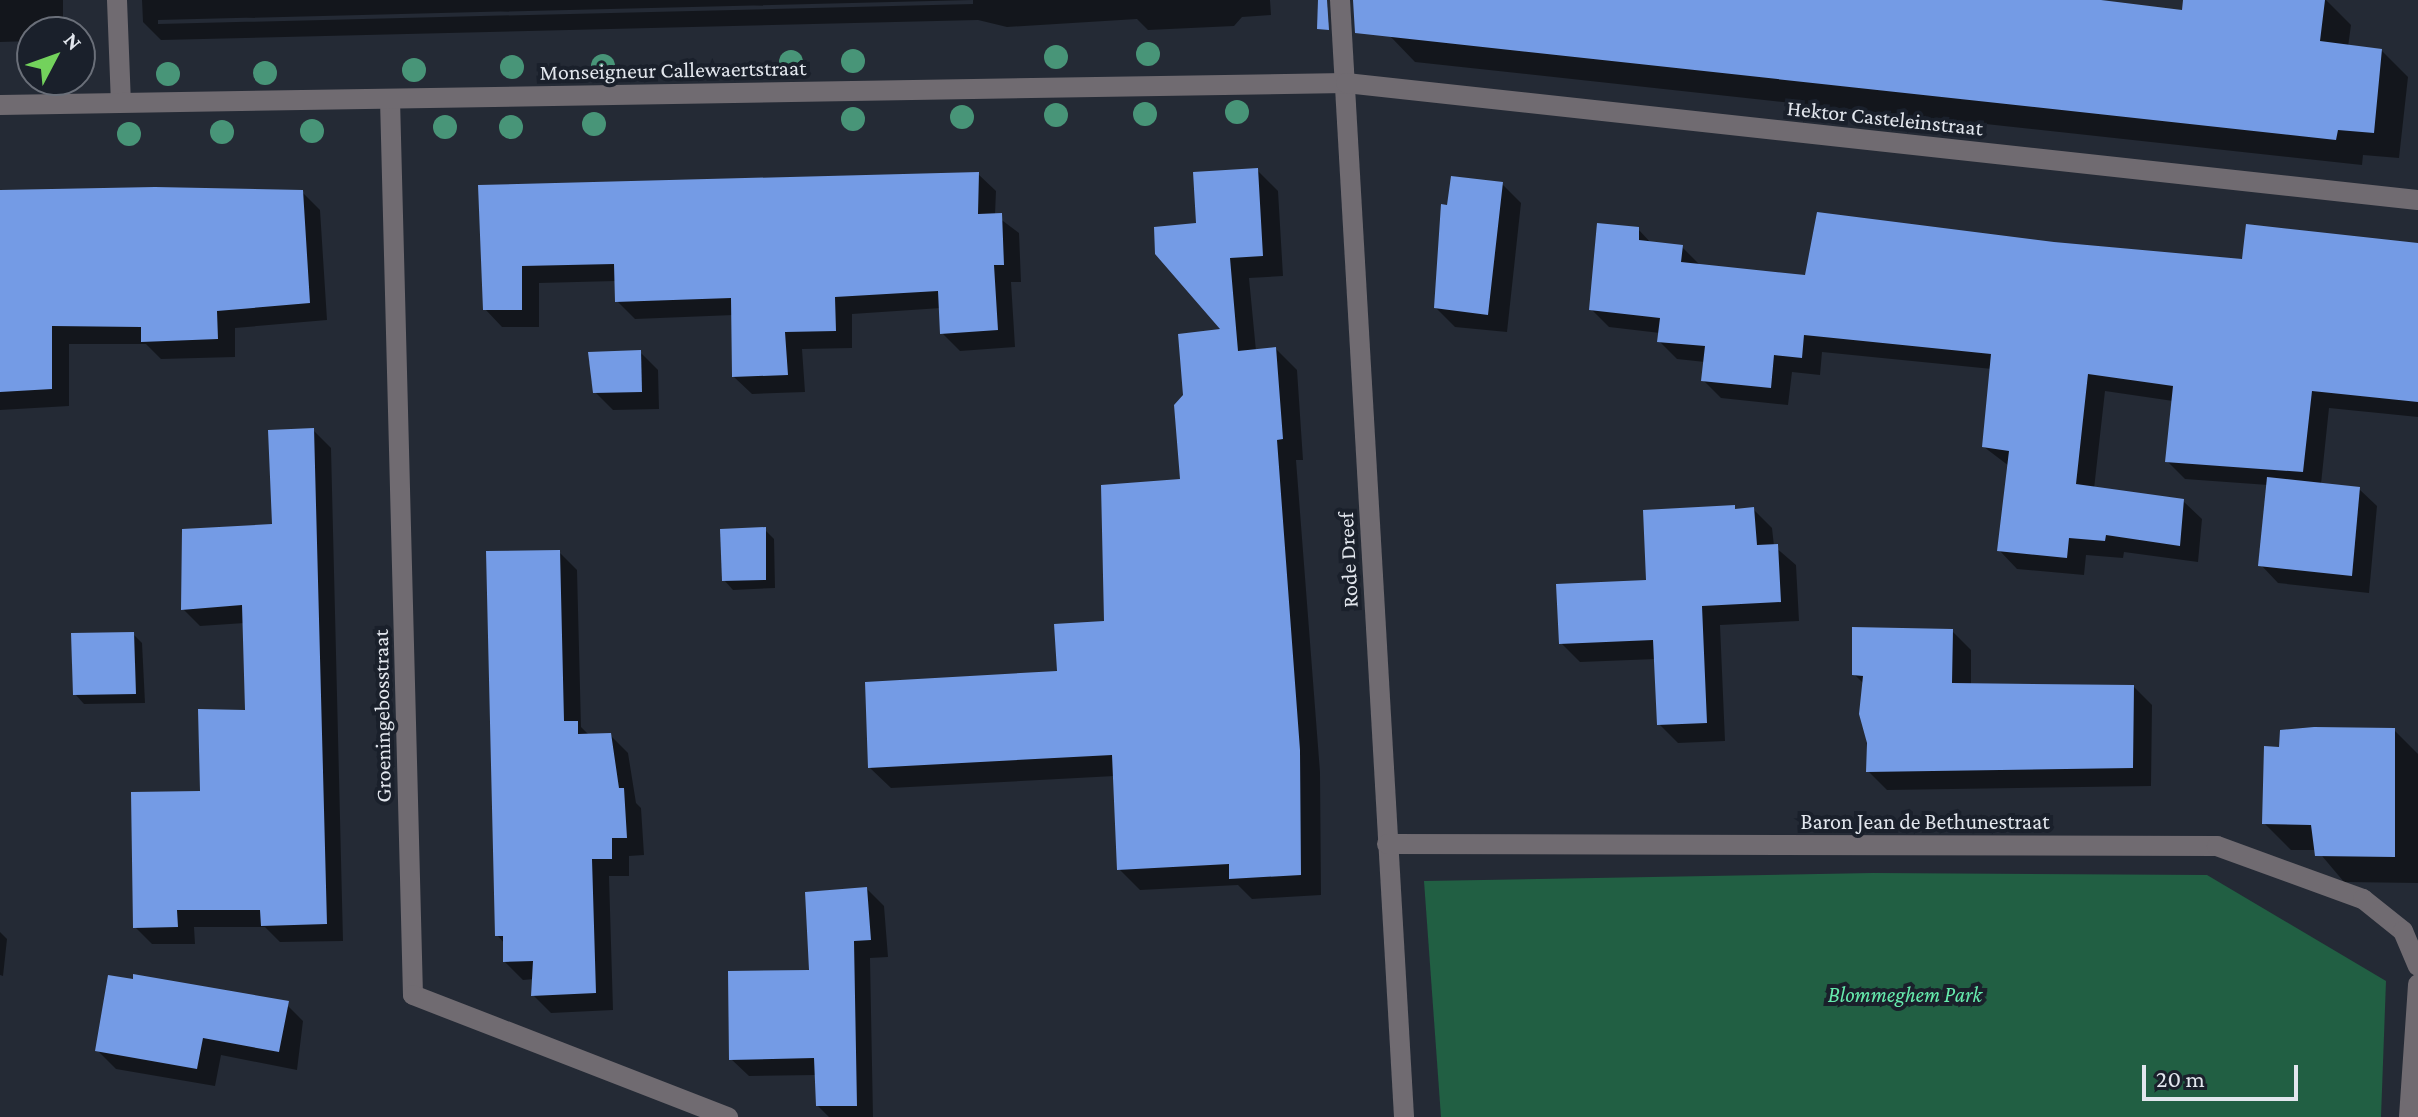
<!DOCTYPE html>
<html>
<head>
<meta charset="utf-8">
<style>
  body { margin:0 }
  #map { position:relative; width:2418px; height:1117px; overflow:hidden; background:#242a35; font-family:"Crimson Pro",serif }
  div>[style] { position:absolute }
  .green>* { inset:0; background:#215f43 }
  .shadow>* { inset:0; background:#0007 }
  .building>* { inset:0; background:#749be5 }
  .minor>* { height:20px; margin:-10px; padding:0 10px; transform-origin:10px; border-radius:10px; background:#706b71 }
  .trees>* { width:24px; height:24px; margin:-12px; border-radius:50%; background:#489578 }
  span { translate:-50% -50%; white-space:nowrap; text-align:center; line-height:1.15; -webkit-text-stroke:8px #1a202b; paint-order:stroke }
  .street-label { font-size:22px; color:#e2e6ed }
  .park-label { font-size:22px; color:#66ecae; font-style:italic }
  .north { position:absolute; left:16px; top:16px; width:80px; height:80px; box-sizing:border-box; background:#1a202b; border:2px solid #6a6f79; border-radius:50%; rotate:49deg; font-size:22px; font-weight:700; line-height:32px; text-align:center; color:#e2e6ed }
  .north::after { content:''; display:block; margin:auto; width:28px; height:36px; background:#73d25c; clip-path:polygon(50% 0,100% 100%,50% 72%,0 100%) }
  .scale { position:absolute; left:2142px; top:1065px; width:156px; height:36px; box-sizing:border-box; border:4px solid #e2e6ed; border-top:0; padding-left:10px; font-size:24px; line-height:28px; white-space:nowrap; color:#e2e6ed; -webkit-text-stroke:6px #1a202b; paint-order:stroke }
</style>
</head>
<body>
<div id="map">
  <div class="green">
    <div style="clip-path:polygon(1873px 873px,2207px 875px,2386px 981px,2381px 1117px,1441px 1117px,1424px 881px)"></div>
  </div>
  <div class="shadow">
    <div style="clip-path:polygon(0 0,63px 0,63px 32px,32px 32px,32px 41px,0 42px)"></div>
    <div style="clip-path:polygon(evenodd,142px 0,1270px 0,1271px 15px,1242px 17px,1234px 26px,1148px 30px,1137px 19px,1007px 27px,978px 20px,161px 40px,143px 22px,142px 0,973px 0,973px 4px,158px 24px,158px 20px,973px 0)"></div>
    <div style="clip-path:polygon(1387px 0,2091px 0,2184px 12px,2185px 0,2326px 0,2351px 25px,2348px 47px,2382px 51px,2408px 77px,2399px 158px,2363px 155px,2362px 165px,1415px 62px,1389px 35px)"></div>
    <div style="clip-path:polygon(1257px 170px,1278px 191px,1283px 276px,1249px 278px,1256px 351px,1276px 349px,1297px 370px,1303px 460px,1296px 460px,1320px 772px,1321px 895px,1252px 899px,1238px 885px,1140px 890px,1119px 869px,1115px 776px,891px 788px,870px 768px,1059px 673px,1106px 623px,1182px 481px,1185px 396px,1224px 331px,1198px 225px)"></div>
    <div style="clip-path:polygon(978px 174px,996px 191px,995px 215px,1019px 233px,1021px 282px,1011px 282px,1015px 347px,960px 351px,942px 333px,941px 308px,852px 314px,852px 348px,802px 349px,805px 392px,752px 394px,734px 377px,734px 315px,635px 319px,617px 301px,616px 281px,539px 283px,539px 327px,502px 327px,485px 309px,480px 187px)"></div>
    <div style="clip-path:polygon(1502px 184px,1521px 203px,1507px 332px,1455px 327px,1436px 308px)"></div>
    <div style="clip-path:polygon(302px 192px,320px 210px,327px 320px,235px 328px,235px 357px,161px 359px,146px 344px,69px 344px,69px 406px,0 410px,0 193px)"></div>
    <div style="clip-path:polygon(1638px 229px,1652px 244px,1682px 247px,1700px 265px,1807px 277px,2054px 244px,2244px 262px,2418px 245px,2418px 417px,2329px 408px,2321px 484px,2359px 489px,2377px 506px,2369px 593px,2278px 583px,2261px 565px,2268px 485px,2185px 479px,2167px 461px,2173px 401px,2105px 391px,2094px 489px,2183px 501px,2202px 519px,2198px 562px,2124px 552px,2123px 558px,2086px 555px,2084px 575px,2017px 569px,1999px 550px,2009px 466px,1984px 447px,1992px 369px,1822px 352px,1820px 375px,1792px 372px,1788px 405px,1721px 398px,1703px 380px,1705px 362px,1677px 359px,1659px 341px,1660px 333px,1609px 327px,1591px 309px)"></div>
    <div style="clip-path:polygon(640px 352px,658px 370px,659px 409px,613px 410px,595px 392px)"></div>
    <div style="clip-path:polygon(313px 430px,331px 448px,343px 941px,280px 942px,265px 927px,194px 927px,195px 944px,152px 944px,135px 927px,247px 712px,245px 623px,200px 626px,183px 609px,274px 526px)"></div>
    <div style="clip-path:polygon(1753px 509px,1772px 528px,1774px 546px,1796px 565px,1799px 621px,1720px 625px,1725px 741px,1678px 743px,1659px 724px,1656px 659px,1580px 662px,1561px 643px)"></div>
    <div style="clip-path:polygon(765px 530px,774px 539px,775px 588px,733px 590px,724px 580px)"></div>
    <div style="clip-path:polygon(559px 552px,577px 570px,581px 727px,589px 735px,610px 735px,628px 753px,636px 803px,641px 808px,644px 855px,629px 856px,629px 876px,609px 876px,613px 1010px,551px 1013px,533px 995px,534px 979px,523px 980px,505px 962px,505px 944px,497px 935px)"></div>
    <div style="clip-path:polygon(1952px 631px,1971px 650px,1971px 685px,2134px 687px,2152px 705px,2151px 786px,1887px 790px,1868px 771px,1864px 684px,1854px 674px)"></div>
    <div style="clip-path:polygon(133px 634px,142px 643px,145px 703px,84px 704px,75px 694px)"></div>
    <div style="clip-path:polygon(2394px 730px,2418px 754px,2418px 883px,2344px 882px,2317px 850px,2291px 850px,2264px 823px,2281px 749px)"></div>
    <div style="clip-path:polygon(867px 889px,884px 906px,888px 957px,870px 958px,873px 1117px,829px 1117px,817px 1105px,817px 1075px,749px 1076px,731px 1059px,811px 972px)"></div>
    <div style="clip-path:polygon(0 932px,7px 939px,3px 976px,0 975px)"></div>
    <div style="clip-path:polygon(284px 1002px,303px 1021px,297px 1070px,221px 1055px,215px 1086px,116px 1069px,97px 1050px)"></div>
  </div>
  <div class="building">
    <div style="clip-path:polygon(1318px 0,1327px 0,1329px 30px,1317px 29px)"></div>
    <div style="clip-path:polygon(1353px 0,2101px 0,2182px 10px,2183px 0,2325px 0,2320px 41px,2382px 49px,2374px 133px,2338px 130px,2336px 140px,1355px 33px)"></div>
    <div style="clip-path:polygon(1258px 168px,1263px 256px,1230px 258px,1238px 351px,1276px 347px,1283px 439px,1277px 440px,1300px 750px,1301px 875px,1229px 879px,1229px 864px,1117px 870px,1112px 755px,868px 768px,865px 682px,1057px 671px,1054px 624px,1104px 621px,1101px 485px,1180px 479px,1174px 405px,1183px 395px,1178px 334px,1220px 329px,1155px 254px,1154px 227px,1196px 223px,1193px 172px)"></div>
    <div style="clip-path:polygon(979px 172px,978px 214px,1002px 213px,1004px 265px,994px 265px,998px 330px,940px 334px,938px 291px,835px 297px,836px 331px,785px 332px,788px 375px,732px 377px,731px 298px,615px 302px,614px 264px,522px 266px,522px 310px,483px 310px,478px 185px)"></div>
    <div style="clip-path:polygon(1451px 176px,1503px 182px,1488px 315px,1434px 308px,1441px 204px,1447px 205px)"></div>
    <div style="clip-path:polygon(155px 187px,303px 190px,310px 303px,217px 311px,218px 339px,141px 342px,141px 327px,52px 326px,52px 389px,0 392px,0 190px)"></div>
    <div style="clip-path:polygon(1817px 212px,2054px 242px,2242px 259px,2246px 224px,2418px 243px,2418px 402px,2312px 391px,2303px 472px,2165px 462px,2173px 386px,2088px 374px,2076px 484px,2184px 499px,2180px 546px,2106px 535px,2105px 541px,2069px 538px,2067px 558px,1997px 551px,2009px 451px,1982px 447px,1991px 354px,1804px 335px,1802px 358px,1774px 355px,1771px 388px,1701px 381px,1705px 346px,1657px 342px,1660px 318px,1589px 310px,1597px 223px,1639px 227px,1639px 240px,1683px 245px,1681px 262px,1805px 275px)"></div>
    <div style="clip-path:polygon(641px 350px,642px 392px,593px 393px,588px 352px)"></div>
    <div style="clip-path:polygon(314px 428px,327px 924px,261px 926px,260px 910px,177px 910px,178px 927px,133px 928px,131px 792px,200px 791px,198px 709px,245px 710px,242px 605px,181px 610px,182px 529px,272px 524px,268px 430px)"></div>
    <div style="clip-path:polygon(2267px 477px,2360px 487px,2352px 576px,2258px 566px)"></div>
    <div style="clip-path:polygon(1735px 505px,1735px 509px,1754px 507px,1757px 545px,1778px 544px,1781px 602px,1702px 606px,1707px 723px,1657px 725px,1653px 640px,1559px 644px,1556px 584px,1646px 580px,1643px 510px)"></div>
    <div style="clip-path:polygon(766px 527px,766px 580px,722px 581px,720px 529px)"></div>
    <div style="clip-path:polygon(560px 550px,564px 721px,578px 721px,578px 734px,611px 733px,619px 788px,624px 788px,627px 838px,612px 838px,612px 859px,592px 859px,596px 993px,531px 996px,533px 961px,503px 962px,503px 936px,495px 936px,486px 551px)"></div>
    <div style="clip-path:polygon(1852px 627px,1953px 629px,1952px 683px,2134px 685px,2133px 768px,1866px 772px,1867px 743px,1859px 714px,1863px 676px,1852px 675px)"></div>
    <div style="clip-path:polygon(134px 632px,136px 694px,73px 695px,71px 633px)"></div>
    <div style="clip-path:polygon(2314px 727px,2395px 728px,2395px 857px,2315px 856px,2311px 825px,2262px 824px,2264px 746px,2279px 747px,2280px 730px)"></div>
    <div style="clip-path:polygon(867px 887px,871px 940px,854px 941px,857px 1106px,816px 1106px,814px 1058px,729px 1060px,728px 971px,809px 970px,805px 892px)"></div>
    <div style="clip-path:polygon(133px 974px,289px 1001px,279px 1052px,203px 1038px,197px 1069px,95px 1051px,108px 975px,133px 979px)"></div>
  </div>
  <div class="minor">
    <div style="left:117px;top:0;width:102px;rotate:87.8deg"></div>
    <div style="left:1340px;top:0;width:1119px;rotate:86.72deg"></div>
    <div style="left:390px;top:99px;width:896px;rotate:88.53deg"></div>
    <div style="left:413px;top:995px;width:338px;rotate:21.2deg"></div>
    <div style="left:0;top:105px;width:1346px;rotate:-0.94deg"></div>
    <div style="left:1346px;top:83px;width:1078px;rotate:6.23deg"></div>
    <div style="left:1387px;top:844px;width:830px;rotate:0.14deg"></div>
    <div style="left:2217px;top:846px;width:155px;rotate:20deg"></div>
    <div style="left:2363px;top:899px;width:51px;rotate:38.7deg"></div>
    <div style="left:2403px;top:931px;width:38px;rotate:67deg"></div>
    <div style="left:2409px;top:1117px;width:133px;rotate:-86.1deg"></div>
  </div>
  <div class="trees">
    <div style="left:1148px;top:54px"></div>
    <div style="left:1056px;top:57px"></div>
    <div style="left:853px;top:61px"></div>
    <div style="left:791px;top:62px"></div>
    <div style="left:603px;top:66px"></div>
    <div style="left:512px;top:67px"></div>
    <div style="left:414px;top:70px"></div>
    <div style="left:265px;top:73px"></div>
    <div style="left:168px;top:74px"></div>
    <div style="left:1237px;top:112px"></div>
    <div style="left:1145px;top:114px"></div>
    <div style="left:1056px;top:115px"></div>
    <div style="left:962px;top:117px"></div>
    <div style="left:853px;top:119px"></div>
    <div style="left:594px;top:124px"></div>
    <div style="left:445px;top:127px"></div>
    <div style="left:511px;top:127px"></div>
    <div style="left:312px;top:131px"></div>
    <div style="left:222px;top:132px"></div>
    <div style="left:129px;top:134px"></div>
  </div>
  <div class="street-label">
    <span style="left:673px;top:70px;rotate:-1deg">Monseigneur Callewaertstraat</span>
    <span style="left:1885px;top:118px;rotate:6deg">Hektor Casteleinstraat</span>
    <span style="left:1348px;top:560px;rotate:-93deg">Rode Dreef</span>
    <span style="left:382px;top:716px;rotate:-91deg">Groeningebosstraat</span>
    <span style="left:1925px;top:822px">Baron Jean de Bethunestraat</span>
  </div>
  <div class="park-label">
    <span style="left:1905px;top:995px">Blommeghem Park</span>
  </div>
  <div class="north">N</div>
  <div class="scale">20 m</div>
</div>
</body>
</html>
